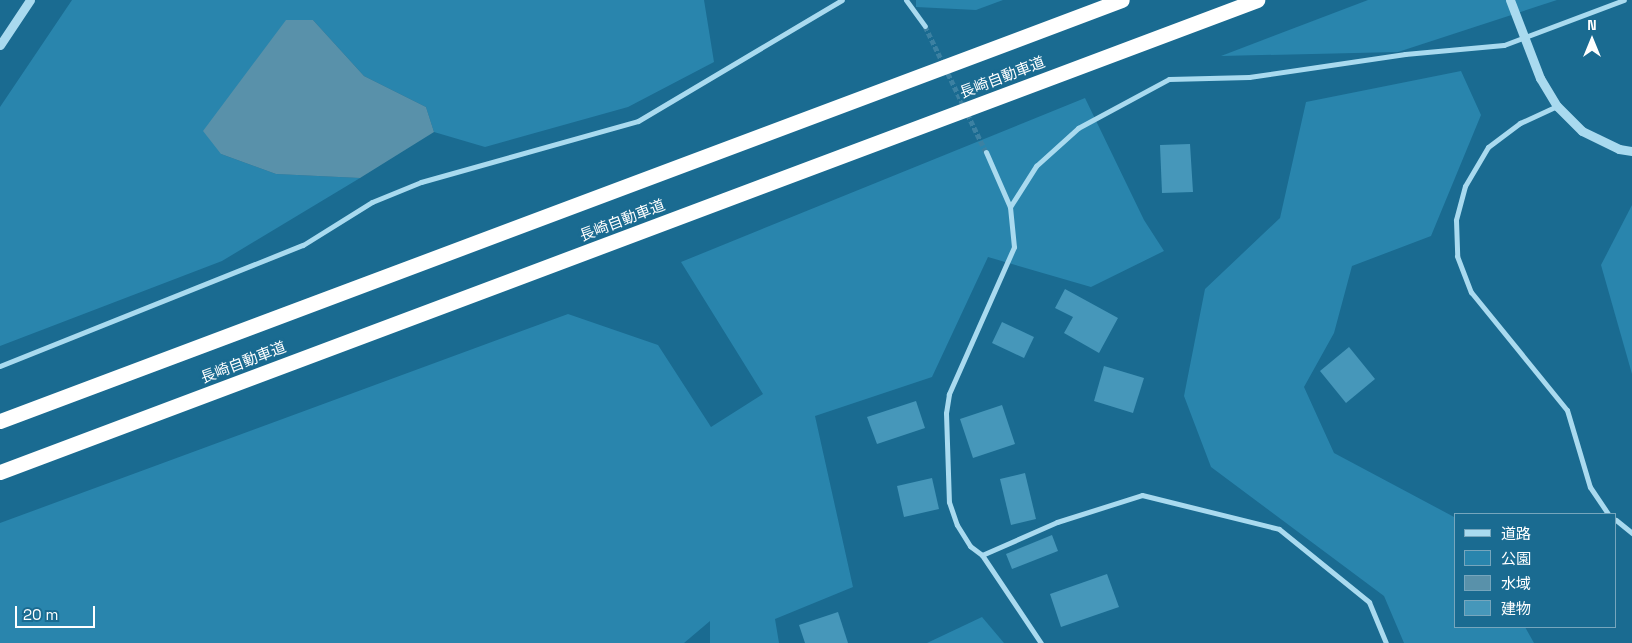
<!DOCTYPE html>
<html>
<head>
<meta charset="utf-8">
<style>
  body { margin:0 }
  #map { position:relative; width:1632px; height:643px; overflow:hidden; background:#1a6b91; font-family:"Space Grotesk","Noto Sans JP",sans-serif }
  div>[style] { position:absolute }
  .green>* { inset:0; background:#2985ad }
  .water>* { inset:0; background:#5991aa }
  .building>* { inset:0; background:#4697ba }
  .minor-tunnel>* { height:5px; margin-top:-2.5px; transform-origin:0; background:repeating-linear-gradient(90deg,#3c81a2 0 5px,transparent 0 7.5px) }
  .minor>* { height:5px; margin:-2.5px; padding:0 2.5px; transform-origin:2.5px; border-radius:2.5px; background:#a9daef }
  .tertiary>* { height:9px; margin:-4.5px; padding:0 4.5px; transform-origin:4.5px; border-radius:4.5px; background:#a9daef }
  .motorway>* { height:15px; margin:-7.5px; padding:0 7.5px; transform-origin:7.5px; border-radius:7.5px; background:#fff }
  span { translate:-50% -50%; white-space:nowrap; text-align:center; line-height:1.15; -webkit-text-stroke:5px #1a6b91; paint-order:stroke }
  .street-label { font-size:15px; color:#fff }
  .legend { position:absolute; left:1454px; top:513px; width:162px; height:115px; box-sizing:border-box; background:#1a6b91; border:1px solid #76a6bd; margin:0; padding:6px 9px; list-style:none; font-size:15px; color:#fff }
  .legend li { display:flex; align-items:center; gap:10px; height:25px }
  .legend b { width:25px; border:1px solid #76a6bd }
  .north { position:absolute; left:1567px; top:15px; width:50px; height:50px; -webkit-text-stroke:4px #1a6b91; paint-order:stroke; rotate:0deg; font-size:14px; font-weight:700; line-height:20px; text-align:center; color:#fff }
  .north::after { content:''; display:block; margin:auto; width:18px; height:22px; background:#fff; clip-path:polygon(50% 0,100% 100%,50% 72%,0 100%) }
  .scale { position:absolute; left:15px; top:606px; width:80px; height:22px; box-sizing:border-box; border:2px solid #fff; border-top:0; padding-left:6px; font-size:15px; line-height:18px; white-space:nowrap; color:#fff; -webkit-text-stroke:4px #1a6b91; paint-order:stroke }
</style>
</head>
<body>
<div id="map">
  <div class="green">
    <div style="clip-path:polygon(72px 0,704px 0,714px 62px,628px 107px,485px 147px,434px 132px,426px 107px,364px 76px,313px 20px,221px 154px,276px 174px,360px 178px,222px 261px,0 346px,0 107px)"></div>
    <div style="clip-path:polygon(916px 0,1003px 0,976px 10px,916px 7px)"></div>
    <div style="clip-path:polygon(1368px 0,1557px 0,1398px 52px,1221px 56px)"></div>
    <div style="clip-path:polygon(1461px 71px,1481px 115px,1431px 236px,1352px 266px,1334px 333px,1304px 387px,1334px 453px,1456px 518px,1456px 627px,1525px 627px,1534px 643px,1404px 643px,1384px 596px,1211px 467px,1184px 396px,1205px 289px,1280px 218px,1306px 102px)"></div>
    <div style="clip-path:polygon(1085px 98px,1144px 220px,1164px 251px,1091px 287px,988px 257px,932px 377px,815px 416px,853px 587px,775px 619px,779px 643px,710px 643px,710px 621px,684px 643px,0 643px,0 523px,568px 314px,658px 345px,711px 427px,763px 394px,681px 262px)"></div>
    <div style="clip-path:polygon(1632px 205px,1632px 374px,1601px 265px)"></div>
    <div style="clip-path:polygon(982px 617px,1004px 643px,927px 643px)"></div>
  </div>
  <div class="water">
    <div style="clip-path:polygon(286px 20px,313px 20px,364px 76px,426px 107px,434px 132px,360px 178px,276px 174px,221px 154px,203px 131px)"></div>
  </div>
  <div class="building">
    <div style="clip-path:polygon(1190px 144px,1193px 192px,1162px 193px,1160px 145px)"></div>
    <div style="clip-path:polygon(1065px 289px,1118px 318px,1099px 353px,1064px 333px,1073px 317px,1055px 308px)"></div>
    <div style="clip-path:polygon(1002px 322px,1034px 337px,1024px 358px,992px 343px)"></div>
    <div style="clip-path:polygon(1349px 347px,1375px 379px,1346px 403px,1320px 371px)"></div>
    <div style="clip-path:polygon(1104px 366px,1144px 378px,1133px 413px,1094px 401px)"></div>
    <div style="clip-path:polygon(916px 401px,925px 428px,877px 444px,867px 417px)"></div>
    <div style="clip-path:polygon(1002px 405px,1015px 444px,973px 458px,960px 419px)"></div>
    <div style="clip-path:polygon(1025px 473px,1036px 519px,1011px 525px,1000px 479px)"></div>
    <div style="clip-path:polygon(932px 478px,939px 509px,904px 517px,897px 486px)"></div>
    <div style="clip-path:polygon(1052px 535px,1058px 551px,1012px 569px,1006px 554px)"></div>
    <div style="clip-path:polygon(1107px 574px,1119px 607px,1061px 627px,1050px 594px)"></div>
    <div style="clip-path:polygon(838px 612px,848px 643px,805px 643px,799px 625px)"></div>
  </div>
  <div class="minor-tunnel">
    <div style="left:925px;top:26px;width:140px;rotate:64.2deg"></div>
  </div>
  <div class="minor">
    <div style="left:906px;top:0;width:32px;rotate:54deg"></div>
    <div style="left:1557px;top:106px;width:41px;rotate:155.3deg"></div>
    <div style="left:1520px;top:123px;width:40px;rotate:143deg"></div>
    <div style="left:1488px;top:147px;width:45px;rotate:120.5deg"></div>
    <div style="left:1465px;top:186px;width:35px;rotate:105deg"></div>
    <div style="left:1456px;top:220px;width:36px;rotate:88deg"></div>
    <div style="left:1457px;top:256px;width:39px;rotate:69deg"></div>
    <div style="left:1471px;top:292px;width:152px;rotate:50.9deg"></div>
    <div style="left:1567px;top:410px;width:80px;rotate:73.4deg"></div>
    <div style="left:1590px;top:487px;width:32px;rotate:56deg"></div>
    <div style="left:986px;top:152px;width:60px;rotate:66.4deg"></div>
    <div style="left:1010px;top:207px;width:40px;rotate:84.3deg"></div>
    <div style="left:1014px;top:247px;width:161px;rotate:113.9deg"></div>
    <div style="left:949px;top:394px;width:19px;rotate:99deg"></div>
    <div style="left:946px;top:413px;width:89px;rotate:88.1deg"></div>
    <div style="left:949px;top:502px;width:24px;rotate:71deg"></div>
    <div style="left:957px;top:525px;width:25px;rotate:58deg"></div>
    <div style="left:970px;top:546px;width:15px;rotate:37deg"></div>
    <div style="left:982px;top:555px;width:106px;rotate:56.2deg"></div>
    <div style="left:1010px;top:207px;width:49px;rotate:-57.6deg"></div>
    <div style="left:1036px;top:166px;width:57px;rotate:-42.1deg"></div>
    <div style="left:1078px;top:128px;width:103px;rotate:-28.3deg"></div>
    <div style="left:1169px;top:79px;width:80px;rotate:-1.4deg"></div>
    <div style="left:1249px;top:77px;width:158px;rotate:-8.4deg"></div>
    <div style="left:1405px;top:54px;width:99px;rotate:-5.2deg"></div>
    <div style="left:1504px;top:45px;width:128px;rotate:-20.6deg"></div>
    <div style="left:0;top:366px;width:326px;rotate:-21.8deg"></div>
    <div style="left:303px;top:245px;width:81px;rotate:-31.9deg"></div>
    <div style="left:372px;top:202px;width:53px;rotate:-22.2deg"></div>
    <div style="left:421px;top:182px;width:225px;rotate:-15.7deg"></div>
    <div style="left:638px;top:121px;width:237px;rotate:-30.7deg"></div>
    <div style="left:1616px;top:520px;width:21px;rotate:39deg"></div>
    <div style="left:982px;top:555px;width:82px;rotate:-23.7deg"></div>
    <div style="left:1057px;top:522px;width:89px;rotate:-17.6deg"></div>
    <div style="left:1142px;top:495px;width:141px;rotate:13.9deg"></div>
    <div style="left:1279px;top:529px;width:116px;rotate:39deg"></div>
    <div style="left:1369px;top:602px;width:44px;rotate:67.5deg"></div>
  </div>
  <div class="tertiary">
    <div style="left:1510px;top:0;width:84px;rotate:69deg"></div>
    <div style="left:1540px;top:78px;width:33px;rotate:59deg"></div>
    <div style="left:1557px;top:106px;width:35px;rotate:45deg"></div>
    <div style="left:1582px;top:131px;width:41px;rotate:25.9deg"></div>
    <div style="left:1619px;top:149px;width:13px;rotate:9deg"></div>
    <div style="left:0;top:45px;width:54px;rotate:-56.3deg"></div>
  </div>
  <div class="motorway">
    <div style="left:0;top:421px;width:1198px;rotate:-20.57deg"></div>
    <div style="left:0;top:472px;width:1343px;rotate:-20.58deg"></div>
  </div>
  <div class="street-label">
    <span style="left:1002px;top:77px;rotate:-21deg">長崎自動車道</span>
    <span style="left:622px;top:220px;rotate:-21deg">長崎自動車道</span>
    <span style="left:243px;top:362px;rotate:-21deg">長崎自動車道</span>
  </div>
  <ul class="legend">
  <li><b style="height:6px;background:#a9daef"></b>道路</li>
  <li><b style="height:14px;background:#2985ad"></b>公園</li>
  <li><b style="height:14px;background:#5991aa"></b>水域</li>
  <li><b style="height:14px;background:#4697ba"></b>建物</li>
  </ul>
  <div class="north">N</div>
  <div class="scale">20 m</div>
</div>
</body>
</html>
